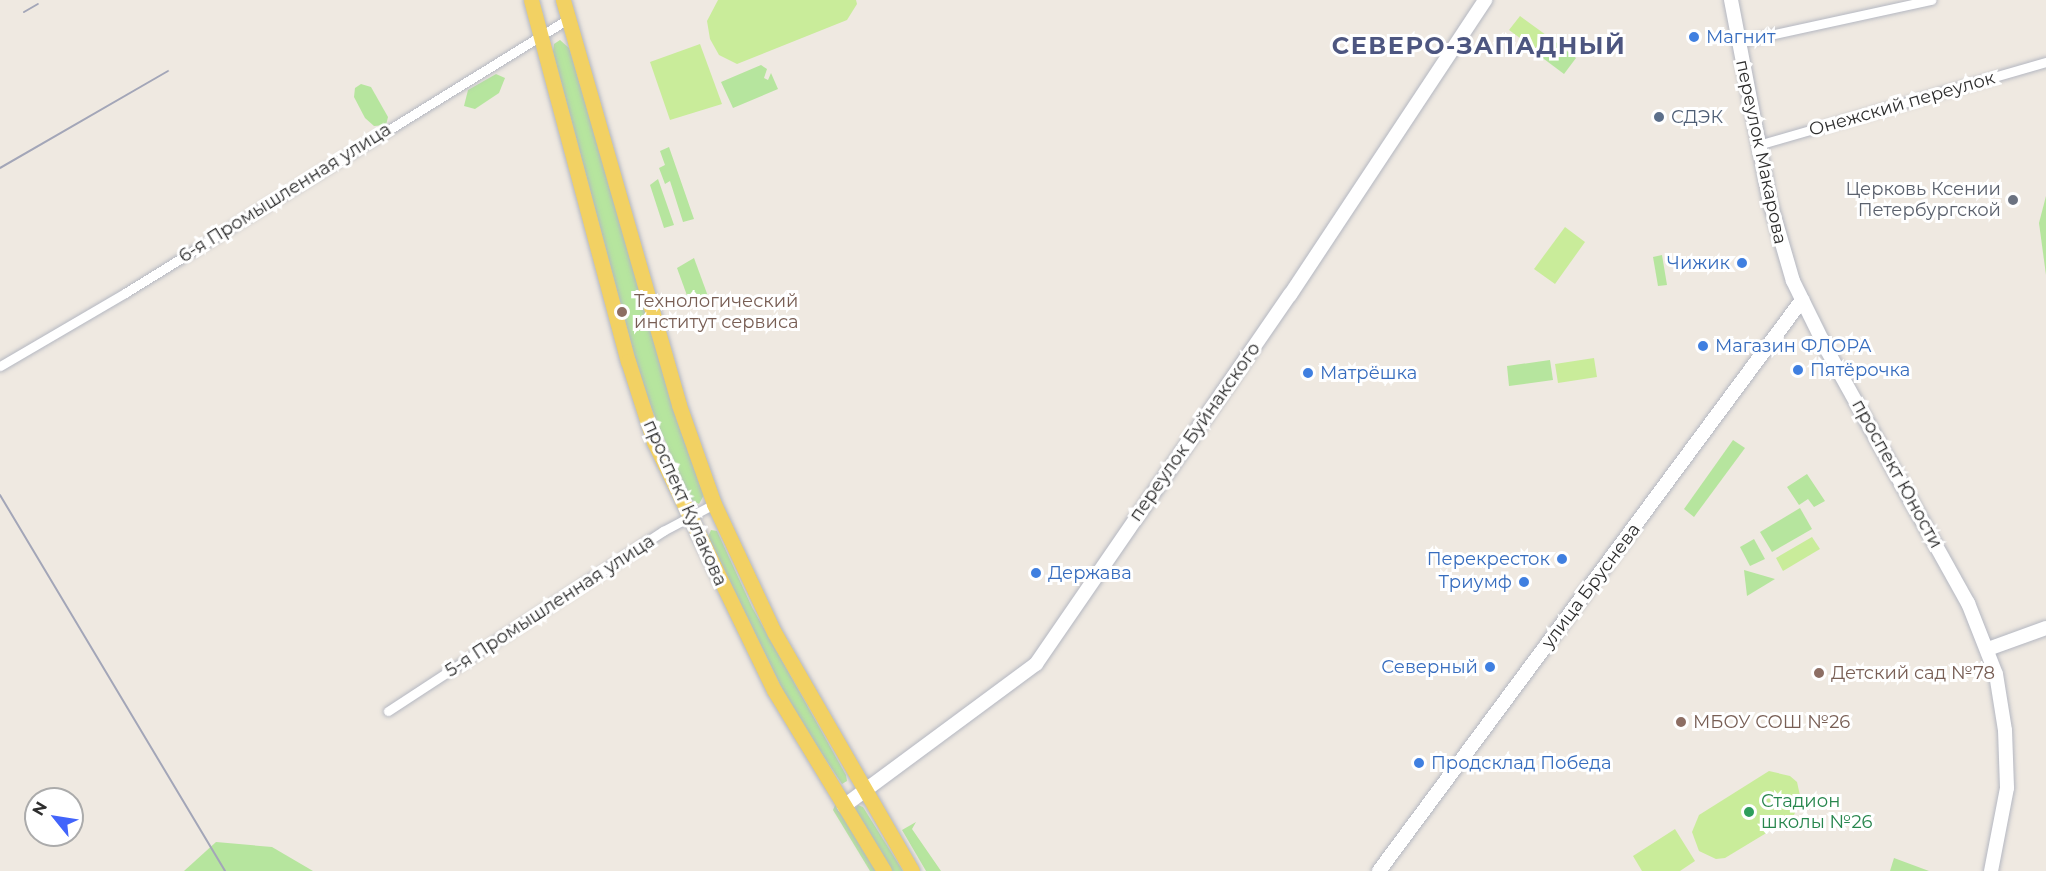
<!DOCTYPE html>
<html>
<head>
<meta charset="utf-8">
<style>
  body { margin:0 }
  #map { position:relative; width:2046px; height:871px; overflow:hidden; background:#efe9e1; font-family:Montserrat,sans-serif }
  div>[style] { position:absolute }
  .green>* { inset:0; background:#b6e59e }
  .pitch>* { inset:0; background:#c9ec9a }
  .roads { filter:drop-shadow(0 0 2px #b4b7c1) drop-shadow(0 0 2px #b4b7c1) }
  .street>* { height:9px; margin:-4.5px; padding:0 4.5px; transform-origin:4.5px; border-radius:4.5px; background:#fff }
  .secondary>* { height:14px; margin:-7px; padding:0 7px; transform-origin:7px; border-radius:7px; background:#fff }
  .primary>* { height:15px; margin:-7.5px; padding:0 7.5px; transform-origin:7.5px; border-radius:7.5px; background:#f2d163 }
  .rail>* { height:2px; margin:-1px; padding:0 1px; transform-origin:1px; border-radius:1px; background:#a3a6b8 }
  .dots>* { width:16px; height:16px; translate:-50% -50%; box-sizing:border-box; border:3px solid #fff; border-radius:50% }
  span { translate:-50% -50%; white-space:nowrap; text-align:center; line-height:1.15; -webkit-text-stroke:6px #fff; paint-order:stroke }
  .shop-label { font-size:18px; color:#366cbe }
  .left { translate:0 -50%; text-align:left }
  .right { translate:-100% -50%; text-align:right }
  .street-label { font-size:18px; color:#2e2e2e }
  .service-label { font-size:18px; color:#4e5e75 }
  .worship-label { font-size:18px; color:#5b616d }
  .education-label { font-size:18px; color:#785e54 }
  .leisure-label { font-size:18px; color:#27864d }
  .district-label { font-size:24px; color:#4d5680; font-weight:700; letter-spacing:1.5px }
  .north { position:absolute; left:24px; top:787px; width:60px; height:60px; box-sizing:border-box; background:#fff; border:2px solid #ababab; border-radius:50%; rotate:300deg; font-size:16px; font-weight:700; line-height:24px; text-align:center; color:#2e2e2e }
  .north::after { content:''; display:block; margin:auto; width:21px; height:27px; background:#4264fb; clip-path:polygon(50% 0,100% 100%,50% 72%,0 100%) }
</style>
</head>
<body>
<div id="map">
  <div class="green">
    <div style="clip-path:polygon(560px 40px,569px 48px,704px 495px,699px 504px,689px 498px,643px 388px,553px 52px,554px 44px)"></div>
    <div style="clip-path:polygon(1553px 40px,1576px 58px,1564px 74px,1540px 56px)"></div>
    <div style="clip-path:polygon(761px 65px,767px 69px,764px 78px,768px 80px,771px 73px,778px 89px,733px 108px,721px 82px)"></div>
    <div style="clip-path:polygon(496px 74px,505px 78px,499px 93px,475px 109px,464px 106px,468px 90px)"></div>
    <div style="clip-path:polygon(361px 84px,371px 87px,388px 117px,386px 125px,374px 126px,365px 118px,354px 97px,355px 88px)"></div>
    <div style="clip-path:polygon(669px 147px,694px 219px,683px 222px,670px 181px,665px 184px,659px 168px,665px 165px,660px 151px)"></div>
    <div style="clip-path:polygon(658px 179px,674px 225px,664px 228px,650px 185px)"></div>
    <div style="clip-path:polygon(2046px 196px,2046px 275px,2039px 223px)"></div>
    <div style="clip-path:polygon(1662px 255px,1667px 285px,1658px 286px,1653px 257px)"></div>
    <div style="clip-path:polygon(694px 258px,709px 299px,696px 303px,689px 301px,677px 268px)"></div>
    <div style="clip-path:polygon(1550px 360px,1553px 380px,1509px 386px,1507px 366px)"></div>
    <div style="clip-path:polygon(1733px 440px,1745px 448px,1694px 517px,1684px 509px)"></div>
    <div style="clip-path:polygon(1807px 474px,1825px 501px,1814px 507px,1808px 499px,1799px 505px,1787px 487px)"></div>
    <div style="clip-path:polygon(1800px 508px,1812px 529px,1772px 552px,1760px 532px)"></div>
    <div style="clip-path:polygon(711px 530px,717px 531px,752px 607px,846px 775px,847px 781px,842px 784px,791px 707px,708px 537px)"></div>
    <div style="clip-path:polygon(1754px 539px,1765px 559px,1750px 566px,1740px 547px)"></div>
    <div style="clip-path:polygon(1744px 570px,1775px 579px,1747px 596px)"></div>
    <div style="clip-path:polygon(837px 801px,880px 871px,870px 871px,833px 810px)"></div>
    <div style="clip-path:polygon(858px 805px,863px 807px,903px 871px,891px 871px,855px 809px)"></div>
    <div style="clip-path:polygon(916px 822px,912px 829px,941px 871px,926px 871px,902px 830px)"></div>
    <div style="clip-path:polygon(216px 842px,272px 847px,313px 871px,184px 871px)"></div>
    <div style="clip-path:polygon(1894px 858px,1929px 871px,1890px 871px)"></div>
  </div>
  <div class="pitch">
    <div style="clip-path:polygon(718px 0,856px 0,857px 4px,847px 20px,737px 64px,719px 55px,710px 39px,707px 21px)"></div>
    <div style="clip-path:polygon(1520px 16px,1546px 35px,1535px 49px,1509px 30px)"></div>
    <div style="clip-path:polygon(700px 44px,722px 104px,670px 120px,650px 62px)"></div>
    <div style="clip-path:polygon(1565px 227px,1585px 242px,1555px 284px,1534px 269px)"></div>
    <div style="clip-path:polygon(1594px 358px,1597px 377px,1558px 383px,1555px 364px)"></div>
    <div style="clip-path:polygon(1812px 537px,1820px 549px,1783px 571px,1776px 558px)"></div>
    <div style="clip-path:polygon(1769px 771px,1790px 776px,1797px 782px,1801px 800px,1793px 817px,1725px 858px,1716px 859px,1699px 851px,1692px 832px,1699px 815px)"></div>
    <div style="clip-path:polygon(1675px 829px,1695px 861px,1680px 871px,1642px 871px,1633px 856px)"></div>
  </div>
  <div class="roads">
    <div class="street">
      <div style="left:1738px;top:42px;width:198px;rotate:-12.3deg"></div>
      <div style="left:1758px;top:145px;width:300px;rotate:-16.1deg"></div>
      <div style="left:0;top:366px;width:145px;rotate:-30.3deg"></div>
      <div style="left:125px;top:293px;width:521px;rotate:-31.74deg"></div>
      <div style="left:388px;top:711px;width:329px;rotate:-33.2deg"></div>
      <div style="left:663px;top:531px;width:58px;rotate:-27.9deg"></div>
    </div>
    <div class="secondary">
      <div style="left:1731px;top:0;width:206px;rotate:79.1deg"></div>
      <div style="left:1770px;top:202px;width:82px;rotate:73.8deg"></div>
      <div style="left:1793px;top:281px;width:77px;rotate:63.8deg"></div>
      <div style="left:1827px;top:350px;width:290px;rotate:60.9deg"></div>
      <div style="left:1968px;top:603px;width:76px;rotate:68.5deg"></div>
      <div style="left:1996px;top:674px;width:57px;rotate:80.9deg"></div>
      <div style="left:2005px;top:730px;width:58px;rotate:88deg"></div>
      <div style="left:2007px;top:788px;width:85px;rotate:100.9deg"></div>
      <div style="left:1988px;top:649px;width:62px;rotate:-19.9deg"></div>
      <div style="left:844px;top:806px;width:239px;rotate:-36.5deg"></div>
      <div style="left:1036px;top:664px;width:448px;rotate:-55.5deg"></div>
      <div style="left:1290px;top:295px;width:354px;rotate:-56.5deg"></div>
      <div style="left:1379px;top:871px;width:711px;rotate:-53.47deg"></div>
    </div>
    <div class="primary">
      <div style="left:531px;top:0;width:374px;rotate:75deg"></div>
      <div style="left:628px;top:361px;width:85px;rotate:72.2deg"></div>
      <div style="left:654px;top:442px;width:276px;rotate:64.2deg"></div>
      <div style="left:774px;top:690px;width:212px;rotate:58.7deg"></div>
      <div style="left:563px;top:0;width:421px;rotate:74deg"></div>
      <div style="left:679px;top:405px;width:105px;rotate:70.5deg"></div>
      <div style="left:714px;top:504px;width:141px;rotate:64.9deg"></div>
      <div style="left:774px;top:632px;width:276px;rotate:60deg"></div>
    </div>
  </div>
  <div class="rail">
    <div style="left:24px;top:12px;width:16px;rotate:-30deg"></div>
    <div style="left:0;top:168px;width:194px;rotate:-30deg"></div>
    <div style="left:0;top:495px;width:438px;rotate:59.1deg"></div>
  </div>
  <div class="dots">
    <div style="left:1694px;top:37px;background:#3f7fe0"></div>
    <div style="left:1659px;top:117px;background:#5c6f8a"></div>
    <div style="left:2013px;top:200px;background:#6b7280"></div>
    <div style="left:1742px;top:263px;background:#3f7fe0"></div>
    <div style="left:622px;top:312px;background:#8d6e63"></div>
    <div style="left:1703px;top:346px;background:#3f7fe0"></div>
    <div style="left:1798px;top:370px;background:#3f7fe0"></div>
    <div style="left:1308px;top:373px;background:#3f7fe0"></div>
    <div style="left:1562px;top:559px;background:#3f7fe0"></div>
    <div style="left:1036px;top:573px;background:#3f7fe0"></div>
    <div style="left:1524px;top:582px;background:#3f7fe0"></div>
    <div style="left:1490px;top:667px;background:#3f7fe0"></div>
    <div style="left:1819px;top:673px;background:#8d6e63"></div>
    <div style="left:1681px;top:722px;background:#8d6e63"></div>
    <div style="left:1419px;top:763px;background:#3f7fe0"></div>
    <div style="left:1749px;top:812px;background:#2e9e5b"></div>
  </div>
  <div class="shop-label">
    <span class="left" style="left:1706px;top:37px">Магнит</span>
    <span class="right" style="left:1730px;top:263px">Чижик</span>
    <span class="left" style="left:1715px;top:346px">Магазин ФЛОРА</span>
    <span class="left" style="left:1810px;top:370px">Пятёрочка</span>
    <span class="left" style="left:1320px;top:373px">Матрёшка</span>
    <span class="right" style="left:1550px;top:559px">Перекресток</span>
    <span class="left" style="left:1048px;top:573px">Держава</span>
    <span class="right" style="left:1512px;top:582px">Триумф</span>
    <span class="right" style="left:1478px;top:667px">Северный</span>
    <span class="left" style="left:1431px;top:763px">Продсклад Победа</span>
  </div>
  <div class="street-label">
    <span style="left:1902px;top:104px;rotate:-16deg">Онежский переулок</span>
    <span style="left:1761px;top:152px;rotate:78deg">переулок Макарова</span>
    <span style="left:285px;top:193px;rotate:-32deg">6-я Промышленная улица</span>
    <span style="left:1195px;top:432px;rotate:-55deg">переулок Буйнакского</span>
    <span style="left:1897px;top:474px;rotate:61deg">проспект Юности</span>
    <span style="left:685px;top:503px;rotate:66deg">проспект Кулакова</span>
    <span style="left:1591px;top:586px;rotate:-53deg">улица Бруснева</span>
    <span style="left:550px;top:606px;rotate:-33deg">5-я Промышленная улица</span>
  </div>
  <div class="service-label">
    <span class="left" style="left:1671px;top:117px">СДЭК</span>
  </div>
  <div class="worship-label">
    <span class="right" style="left:2001px;top:200px">Церковь Ксении<br>Петербургской</span>
  </div>
  <div class="education-label">
    <span class="left" style="left:634px;top:312px">Технологический<br>институт сервиса</span>
    <span class="left" style="left:1831px;top:673px">Детский сад №78</span>
    <span class="left" style="left:1693px;top:722px">МБОУ СОШ №26</span>
  </div>
  <div class="leisure-label">
    <span class="left" style="left:1761px;top:812px">Стадион<br>школы №26</span>
  </div>
  <div class="district-label">
    <span style="left:1479px;top:46px">СЕВЕРО-ЗАПАДНЫЙ</span>
  </div>
  <div class="north">N</div>
</div>
</body>
</html>
